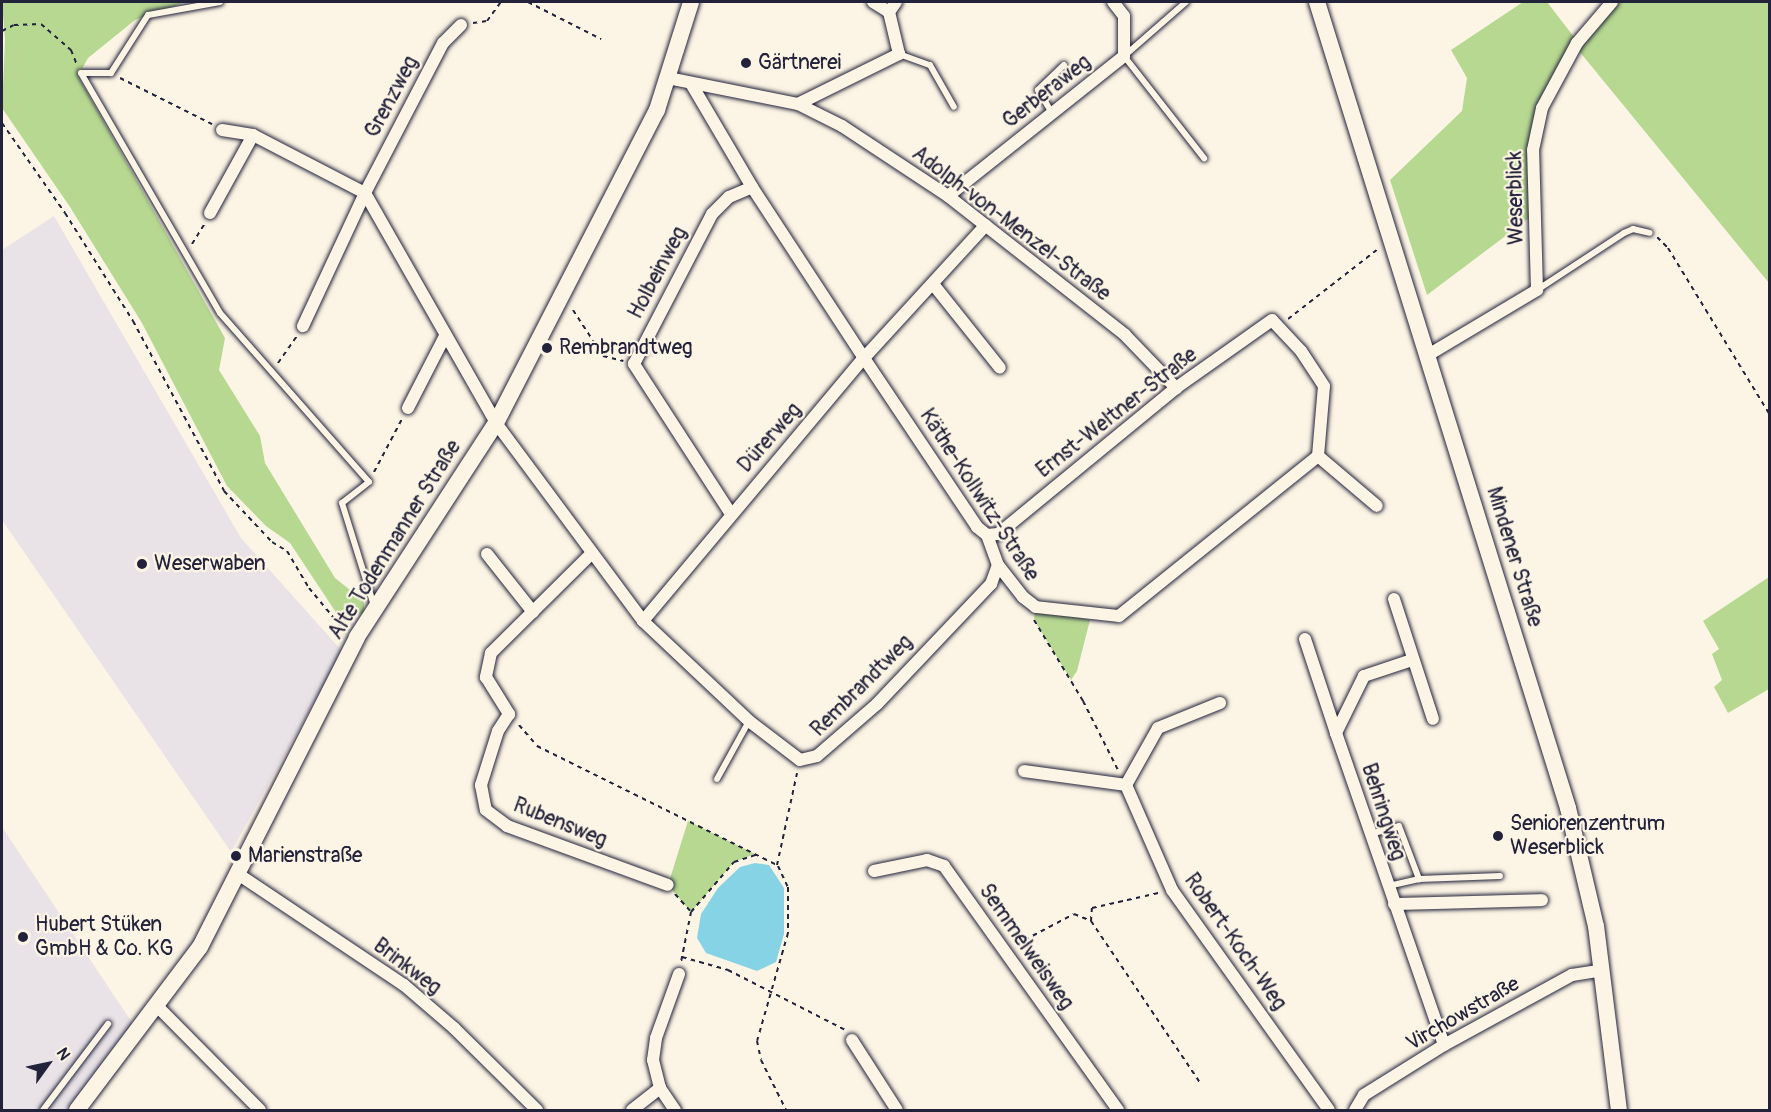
<!DOCTYPE html>
<html>
<head>
<meta charset="utf-8">
<style>
  body { margin:0 }
  #map { position:relative; width:1771px; height:1112px; overflow:hidden; background:#fcf5e5; font-family:Pangolin,sans-serif }
  div>[style] { position:absolute }
  .built>* { inset:0; background:#e9e3e7 }
  .green>* { inset:0; background:#b7d891 }
  .water>* { inset:0; background:#86d3e5 }
  .path>* { height:2px; margin-top:-1px; transform-origin:0; background:repeating-linear-gradient(90deg,#22223b 0 4.5px,transparent 0 9px) }
  .roads { filter:drop-shadow(0 0 2px #22223b) drop-shadow(0 0 2px #22223b) }
  .lane>* { height:6px; margin:-3px; padding:0 3px; transform-origin:3px; border-radius:3px; background:#fcf5e5 }
  .street>* { height:12px; margin:-6px; padding:0 6px; transform-origin:6px; border-radius:6px; background:#fcf5e5 }
  .secondary>* { height:16px; margin:-8px; padding:0 8px; transform-origin:8px; border-radius:8px; background:#fcf5e5 }
  .dots>* { width:16px; height:16px; translate:-50% -50%; box-sizing:border-box; border:3px solid #fcf5e5; border-radius:50% }
  span { translate:-50% -50%; white-space:nowrap; text-align:center; line-height:1.15; -webkit-text-stroke:4.5px #fcf5e5; paint-order:stroke }
  .poi-label { font-size:21px; color:#22223b }
  .left { translate:0 -50%; text-align:left }
  .street-label { font-size:21px; color:#22223b }
  .frame { position:absolute; inset:0; border:3px solid #22223b; pointer-events:none }
  .north { position:absolute; left:18px; top:1034px; width:60px; height:60px; -webkit-text-stroke:4px #fcf5e5; paint-order:stroke; rotate:57deg; font-size:16px; font-weight:700; line-height:24px; text-align:center; color:#22223b }
  .north::after { content:''; display:block; margin:auto; width:21px; height:27px; background:#22223b; clip-path:polygon(50% 0,100% 100%,50% 72%,0 100%) }
</style>
</head>
<body>
<div id="map">
  <div class="built">
    <div style="clip-path:polygon(54px 216px,241px 538px,342px 651px,231px 852px,2px 520px,2px 250px)"></div>
    <div style="clip-path:polygon(2px 827px,133px 1024px,66px 1110px,2px 1110px)"></div>
  </div>
  <div class="green">
    <div style="clip-path:polygon(2px 2px,185px 2px,135px 20px,88px 58px,78px 76px,225px 338px,219px 370px,260px 436px,265px 463px,335px 578px,364px 601px,364px 612px,343px 623px,290px 543px,266px 526px,227px 486px,142px 323px,70px 207px,2px 108px,5px 40px)"></div>
    <div style="clip-path:polygon(1523px 2px,1547px 2px,1581px 46px,1618px 2px,1769px 2px,1769px 283px,1579px 51px,1550px 89px,1533px 150px,1536px 213px,1427px 295px,1390px 180px,1462px 111px,1467px 78px,1451px 50px)"></div>
    <div style="clip-path:polygon(1769px 577px,1769px 689px,1728px 713px,1714px 687px,1722px 680px,1712px 654px,1719px 649px,1703px 621px)"></div>
    <div style="clip-path:polygon(1035px 610px,1090px 620px,1077px 671px,1071px 680px,1034px 620px)"></div>
    <div style="clip-path:polygon(688px 821px,755px 854px,734px 862px,691px 912px,668px 885px)"></div>
  </div>
  <div class="water">
    <div style="clip-path:polygon(755px 863px,769px 865px,784px 888px,784px 934px,776px 962px,757px 971px,706px 953px,697px 938px,701px 914px,718px 888px,740px 867px)"></div>
  </div>
  <div class="path">
    <div style="left:528px;top:2px;width:82px;rotate:26.9deg"></div>
    <div style="left:473px;top:23px;width:14px;rotate:-8deg"></div>
    <div style="left:487px;top:21px;width:24px;rotate:-54deg"></div>
    <div style="left:2px;top:31px;width:13px;rotate:-27deg"></div>
    <div style="left:14px;top:25px;width:27px;rotate:-2deg"></div>
    <div style="left:41px;top:24px;width:40px;rotate:41deg"></div>
    <div style="left:71px;top:50px;width:16px;rotate:68deg"></div>
    <div style="left:120px;top:78px;width:103px;rotate:26.6deg"></div>
    <div style="left:2px;top:123px;width:110px;rotate:55deg"></div>
    <div style="left:65px;top:213px;width:128px;rotate:57.8deg"></div>
    <div style="left:133px;top:321px;width:193px;rotate:61.8deg"></div>
    <div style="left:224px;top:491px;width:70px;rotate:46.7deg"></div>
    <div style="left:272px;top:542px;width:17px;rotate:31deg"></div>
    <div style="left:287px;top:551px;width:43px;rotate:59.3deg"></div>
    <div style="left:309px;top:588px;width:53px;rotate:50.3deg"></div>
    <div style="left:1657px;top:237px;width:16px;rotate:45deg"></div>
    <div style="left:1668px;top:248px;width:196px;rotate:58.6deg"></div>
    <div style="left:192px;top:244px;width:25px;rotate:-58deg"></div>
    <div style="left:573px;top:310px;width:55px;rotate:56.9deg"></div>
    <div style="left:603px;top:356px;width:21px;rotate:14deg"></div>
    <div style="left:1288px;top:319px;width:114px;rotate:-37.9deg"></div>
    <div style="left:278px;top:363px;width:33px;rotate:-55deg"></div>
    <div style="left:374px;top:472px;width:60px;rotate:-62.2deg"></div>
    <div style="left:1034px;top:620px;width:95px;rotate:58.8deg"></div>
    <div style="left:1083px;top:701px;width:80px;rotate:63.1deg"></div>
    <div style="left:519px;top:725px;width:28px;rotate:49deg"></div>
    <div style="left:537px;top:746px;width:268px;rotate:26.4deg"></div>
    <div style="left:777px;top:865px;width:94px;rotate:-77.7deg"></div>
    <div style="left:778px;top:866px;width:23px;rotate:65deg"></div>
    <div style="left:788px;top:887px;width:46px;rotate:90deg"></div>
    <div style="left:788px;top:933px;width:112px;rotate:106deg"></div>
    <div style="left:757px;top:1041px;width:19px;rotate:78deg"></div>
    <div style="left:761px;top:1060px;width:56px;rotate:63.4deg"></div>
    <div style="left:675px;top:894px;width:24px;rotate:48deg"></div>
    <div style="left:691px;top:912px;width:51px;rotate:101.3deg"></div>
    <div style="left:691px;top:912px;width:66px;rotate:-49.3deg"></div>
    <div style="left:734px;top:862px;width:23px;rotate:-18deg"></div>
    <div style="left:1091px;top:921px;width:13px;rotate:-86deg"></div>
    <div style="left:1092px;top:908px;width:68px;rotate:-12.8deg"></div>
    <div style="left:1017px;top:944px;width:64px;rotate:-27.8deg"></div>
    <div style="left:1074px;top:914px;width:18px;rotate:22deg"></div>
    <div style="left:1091px;top:921px;width:197px;rotate:56deg"></div>
    <div style="left:682px;top:957px;width:48px;rotate:15.8deg"></div>
    <div style="left:728px;top:970px;width:131px;rotate:27.1deg"></div>
  </div>
  <div class="roads">
    <div class="lane">
      <div style="left:220px;top:2px;width:73px;rotate:169.8deg"></div>
      <div style="left:148px;top:15px;width:69px;rotate:122.5deg"></div>
      <div style="left:111px;top:73px;width:30px;rotate:180deg"></div>
      <div style="left:81px;top:73px;width:277px;rotate:59.9deg"></div>
      <div style="left:220px;top:313px;width:225px;rotate:48.6deg"></div>
      <div style="left:369px;top:482px;width:34px;rotate:142deg"></div>
      <div style="left:342px;top:503px;width:108px;rotate:72.7deg"></div>
      <div style="left:1186px;top:2px;width:82px;rotate:138.9deg"></div>
      <div style="left:1124px;top:56px;width:130px;rotate:51.9deg"></div>
      <div style="left:899px;top:54px;width:33px;rotate:20deg"></div>
      <div style="left:930px;top:65px;width:48px;rotate:60.3deg"></div>
      <div style="left:1052px;top:113px;width:27px;rotate:-121deg"></div>
      <div style="left:1038px;top:90px;width:36px;rotate:-44deg"></div>
      <div style="left:1537px;top:290px;width:104px;rotate:-33.2deg"></div>
      <div style="left:1624px;top:233px;width:10px;rotate:-24deg"></div>
      <div style="left:1633px;top:229px;width:17px;rotate:13deg"></div>
      <div style="left:717px;top:779px;width:66px;rotate:-61.1deg"></div>
      <div style="left:1370px;top:834px;width:30px;rotate:-15deg"></div>
      <div style="left:1399px;top:826px;width:57px;rotate:69.3deg"></div>
      <div style="left:1419px;top:879px;width:32px;rotate:167deg"></div>
      <div style="left:1419px;top:879px;width:81px;rotate:-2.1deg"></div>
      <div style="left:43px;top:1110px;width:108px;rotate:-52.9deg"></div>
    </div>
    <div class="street">
      <div style="left:889px;top:12px;width:12px;rotate:-55deg"></div>
      <div style="left:461px;top:25px;width:25px;rotate:135deg"></div>
      <div style="left:443px;top:43px;width:169px;rotate:117.5deg"></div>
      <div style="left:365px;top:193px;width:265px;rotate:60.3deg"></div>
      <div style="left:496px;top:423px;width:247px;rotate:53.4deg"></div>
      <div style="left:643px;top:621px;width:146px;rotate:43.3deg"></div>
      <div style="left:749px;top:721px;width:64px;rotate:37.4deg"></div>
      <div style="left:800px;top:760px;width:17px;rotate:-13deg"></div>
      <div style="left:817px;top:756px;width:79px;rotate:-40.9deg"></div>
      <div style="left:877px;top:704px;width:166px;rotate:-46.5deg"></div>
      <div style="left:991px;top:584px;width:20px;rotate:-70deg"></div>
      <div style="left:668px;top:78px;width:133px;rotate:11.3deg"></div>
      <div style="left:798px;top:104px;width:49px;rotate:26.6deg"></div>
      <div style="left:842px;top:126px;width:127px;rotate:33.4deg"></div>
      <div style="left:948px;top:196px;width:225px;rotate:38.1deg"></div>
      <div style="left:1125px;top:335px;width:74px;rotate:46.1deg"></div>
      <div style="left:692px;top:85px;width:118px;rotate:59.5deg"></div>
      <div style="left:752px;top:187px;width:204px;rotate:56.8deg"></div>
      <div style="left:864px;top:358px;width:203px;rotate:56.2deg"></div>
      <div style="left:977px;top:527px;width:13px;rotate:39deg"></div>
      <div style="left:987px;top:535px;width:32px;rotate:70deg"></div>
      <div style="left:998px;top:565px;width:41px;rotate:52deg"></div>
      <div style="left:1023px;top:597px;width:16px;rotate:38deg"></div>
      <div style="left:1036px;top:607px;width:83px;rotate:6.2deg"></div>
      <div style="left:1119px;top:616px;width:255px;rotate:-38.8deg"></div>
      <div style="left:1318px;top:456px;width:70px;rotate:-85.1deg"></div>
      <div style="left:1324px;top:386px;width:42px;rotate:-123.3deg"></div>
      <div style="left:1301px;top:351px;width:42px;rotate:-133.1deg"></div>
      <div style="left:1272px;top:320px;width:118px;rotate:144.7deg"></div>
      <div style="left:1176px;top:388px;width:230px;rotate:140.6deg"></div>
      <div style="left:998px;top:534px;width:11px;rotate:175deg"></div>
      <div style="left:798px;top:104px;width:113px;rotate:-26.3deg"></div>
      <div style="left:899px;top:54px;width:43px;rotate:-103.4deg"></div>
      <div style="left:889px;top:12px;width:19px;rotate:-148deg"></div>
      <div style="left:222px;top:130px;width:31px;rotate:9deg"></div>
      <div style="left:253px;top:135px;width:126px;rotate:27.4deg"></div>
      <div style="left:365px;top:193px;width:147px;rotate:115deg"></div>
      <div style="left:948px;top:196px;width:225px;rotate:-38.5deg"></div>
      <div style="left:1124px;top:56px;width:40px;rotate:-90deg"></div>
      <div style="left:1124px;top:16px;width:18px;rotate:-128deg"></div>
      <div style="left:210px;top:213px;width:89px;rotate:-61.1deg"></div>
      <div style="left:933px;top:284px;width:107px;rotate:51.4deg"></div>
      <div style="left:1428px;top:355px;width:127px;rotate:-30.8deg"></div>
      <div style="left:1537px;top:290px;width:140px;rotate:-91.6deg"></div>
      <div style="left:1533px;top:150px;width:43px;rotate:-77.9deg"></div>
      <div style="left:1542px;top:108px;width:74px;rotate:-61.7deg"></div>
      <div style="left:1577px;top:43px;width:54px;rotate:-49.5deg"></div>
      <div style="left:408px;top:408px;width:81px;rotate:-62.8deg"></div>
      <div style="left:1318px;top:456px;width:77px;rotate:40.3deg"></div>
      <div style="left:731px;top:514px;width:179px;rotate:-122.9deg"></div>
      <div style="left:634px;top:364px;width:169px;rotate:-62.5deg"></div>
      <div style="left:712px;top:214px;width:24px;rotate:-45deg"></div>
      <div style="left:729px;top:197px;width:25px;rotate:-23deg"></div>
      <div style="left:487px;top:554px;width:74px;rotate:51.6deg"></div>
      <div style="left:591px;top:554px;width:141px;rotate:135.3deg"></div>
      <div style="left:491px;top:653px;width:25px;rotate:102deg"></div>
      <div style="left:486px;top:677px;width:44px;rotate:58.1deg"></div>
      <div style="left:509px;top:714px;width:20px;rotate:123deg"></div>
      <div style="left:498px;top:731px;width:57px;rotate:107.5deg"></div>
      <div style="left:481px;top:785px;width:25px;rotate:79deg"></div>
      <div style="left:486px;top:810px;width:26px;rotate:37deg"></div>
      <div style="left:507px;top:826px;width:171px;rotate:20.1deg"></div>
      <div style="left:1394px;top:599px;width:126px;rotate:72deg"></div>
      <div style="left:643px;top:621px;width:344px;rotate:-50deg"></div>
      <div style="left:864px;top:358px;width:180px;rotate:-47.5deg"></div>
      <div style="left:1305px;top:639px;width:99px;rotate:71.7deg"></div>
      <div style="left:1412px;top:660px;width:51px;rotate:161.6deg"></div>
      <div style="left:1364px;top:676px;width:64px;rotate:116.2deg"></div>
      <div style="left:1336px;top:733px;width:330px;rotate:70.9deg"></div>
      <div style="left:1024px;top:771px;width:103px;rotate:7.8deg"></div>
      <div style="left:1126px;top:785px;width:115px;rotate:66.3deg"></div>
      <div style="left:1172px;top:890px;width:270px;rotate:54.5deg"></div>
      <div style="left:1126px;top:785px;width:65px;rotate:-60.7deg"></div>
      <div style="left:1158px;top:728px;width:67px;rotate:-22deg"></div>
      <div style="left:874px;top:871px;width:54px;rotate:-11.7deg"></div>
      <div style="left:927px;top:860px;width:18px;rotate:19deg"></div>
      <div style="left:944px;top:866px;width:300px;rotate:54.5deg"></div>
      <div style="left:238px;top:874px;width:200px;rotate:33.8deg"></div>
      <div style="left:404px;top:985px;width:66px;rotate:40.7deg"></div>
      <div style="left:454px;top:1028px;width:117px;rotate:44.7deg"></div>
      <div style="left:1394px;top:904px;width:148px;rotate:-1.5deg"></div>
      <div style="left:158px;top:1007px;width:145px;rotate:45.3deg"></div>
      <div style="left:852px;top:1040px;width:83px;rotate:57.3deg"></div>
      <div style="left:660px;top:1088px;width:27px;rotate:56deg"></div>
      <div style="left:632px;top:1110px;width:36px;rotate:-38deg"></div>
      <div style="left:660px;top:1088px;width:29px;rotate:-104deg"></div>
      <div style="left:653px;top:1060px;width:22px;rotate:-82deg"></div>
      <div style="left:656px;top:1038px;width:68px;rotate:-70.2deg"></div>
      <div style="left:1355px;top:1110px;width:17px;rotate:-59deg"></div>
      <div style="left:1364px;top:1095px;width:94px;rotate:-32deg"></div>
      <div style="left:1444px;top:1045px;width:146px;rotate:-28.7deg"></div>
      <div style="left:1572px;top:975px;width:30px;rotate:-9deg"></div>
    </div>
    <div class="secondary">
      <div style="left:1317px;top:2px;width:844px;rotate:72.7deg"></div>
      <div style="left:1568px;top:808px;width:121px;rotate:76.7deg"></div>
      <div style="left:1596px;top:926px;width:185px;rotate:82.9deg"></div>
      <div style="left:77px;top:1110px;width:204px;rotate:-53deg"></div>
      <div style="left:200px;top:947px;width:347px;rotate:-63.1deg"></div>
      <div style="left:357px;top:637px;width:255px;rotate:-57deg"></div>
      <div style="left:496px;top:423px;width:352px;rotate:-62.8deg"></div>
      <div style="left:657px;top:110px;width:113px;rotate:-72.5deg"></div>
    </div>
  </div>
  <div class="dots">
    <div style="left:746px;top:63px;background:#22223b"></div>
    <div style="left:547px;top:348px;background:#22223b"></div>
    <div style="left:142px;top:564px;background:#22223b"></div>
    <div style="left:1498px;top:836px;background:#22223b"></div>
    <div style="left:236px;top:856px;background:#22223b"></div>
    <div style="left:23px;top:937px;background:#22223b"></div>
  </div>
  <div class="poi-label">
    <span class="left" style="left:758px;top:63px">Gärtnerei</span>
    <span class="left" style="left:559px;top:348px">Rembrandtweg</span>
    <span class="left" style="left:154px;top:564px">Weserwaben</span>
    <span class="left" style="left:1510px;top:836px">Seniorenzentrum<br>Weserblick</span>
    <span class="left" style="left:248px;top:856px">Marienstraße</span>
    <span class="left" style="left:35px;top:937px">Hubert Stüken<br>GmbH &amp; Co. KG</span>
  </div>
  <div class="street-label">
    <span style="left:1047px;top:92px;rotate:-38deg">Gerberaweg</span>
    <span style="left:392px;top:97px;rotate:-62deg">Grenzweg</span>
    <span style="left:1516px;top:198px;rotate:-91deg">Weserblick</span>
    <span style="left:1011px;top:224px;rotate:37deg">Adolph-von-Menzel-Straße</span>
    <span style="left:658px;top:273px;rotate:-62deg">Holbeinweg</span>
    <span style="left:1117px;top:413px;rotate:-38deg">Ernst-Weltner-Straße</span>
    <span style="left:770px;top:438px;rotate:-49deg">Dürerweg</span>
    <span style="left:979px;top:495px;rotate:57deg">Käthe-Kollwitz-Straße</span>
    <span style="left:395px;top:540px;rotate:-58deg">Alte Todenmanner Straße</span>
    <span style="left:1514px;top:557px;rotate:73deg">Mindener Straße</span>
    <span style="left:862px;top:686px;rotate:-45deg">Rembrandtweg</span>
    <span style="left:1383px;top:812px;rotate:72deg">Behringweg</span>
    <span style="left:560px;top:823px;rotate:22deg">Rubensweg</span>
    <span style="left:1235px;top:942px;rotate:55deg">Robert-Koch-Weg</span>
    <span style="left:1026px;top:947px;rotate:55deg">Semmelweisweg</span>
    <span style="left:407px;top:967px;rotate:37deg">Brinkweg</span>
    <span style="left:1463px;top:1014px;rotate:-30deg">Virchowstraße</span>
  </div>
  <div class="frame"></div>
  <div class="north">N</div>
</div>
</body>
</html>
